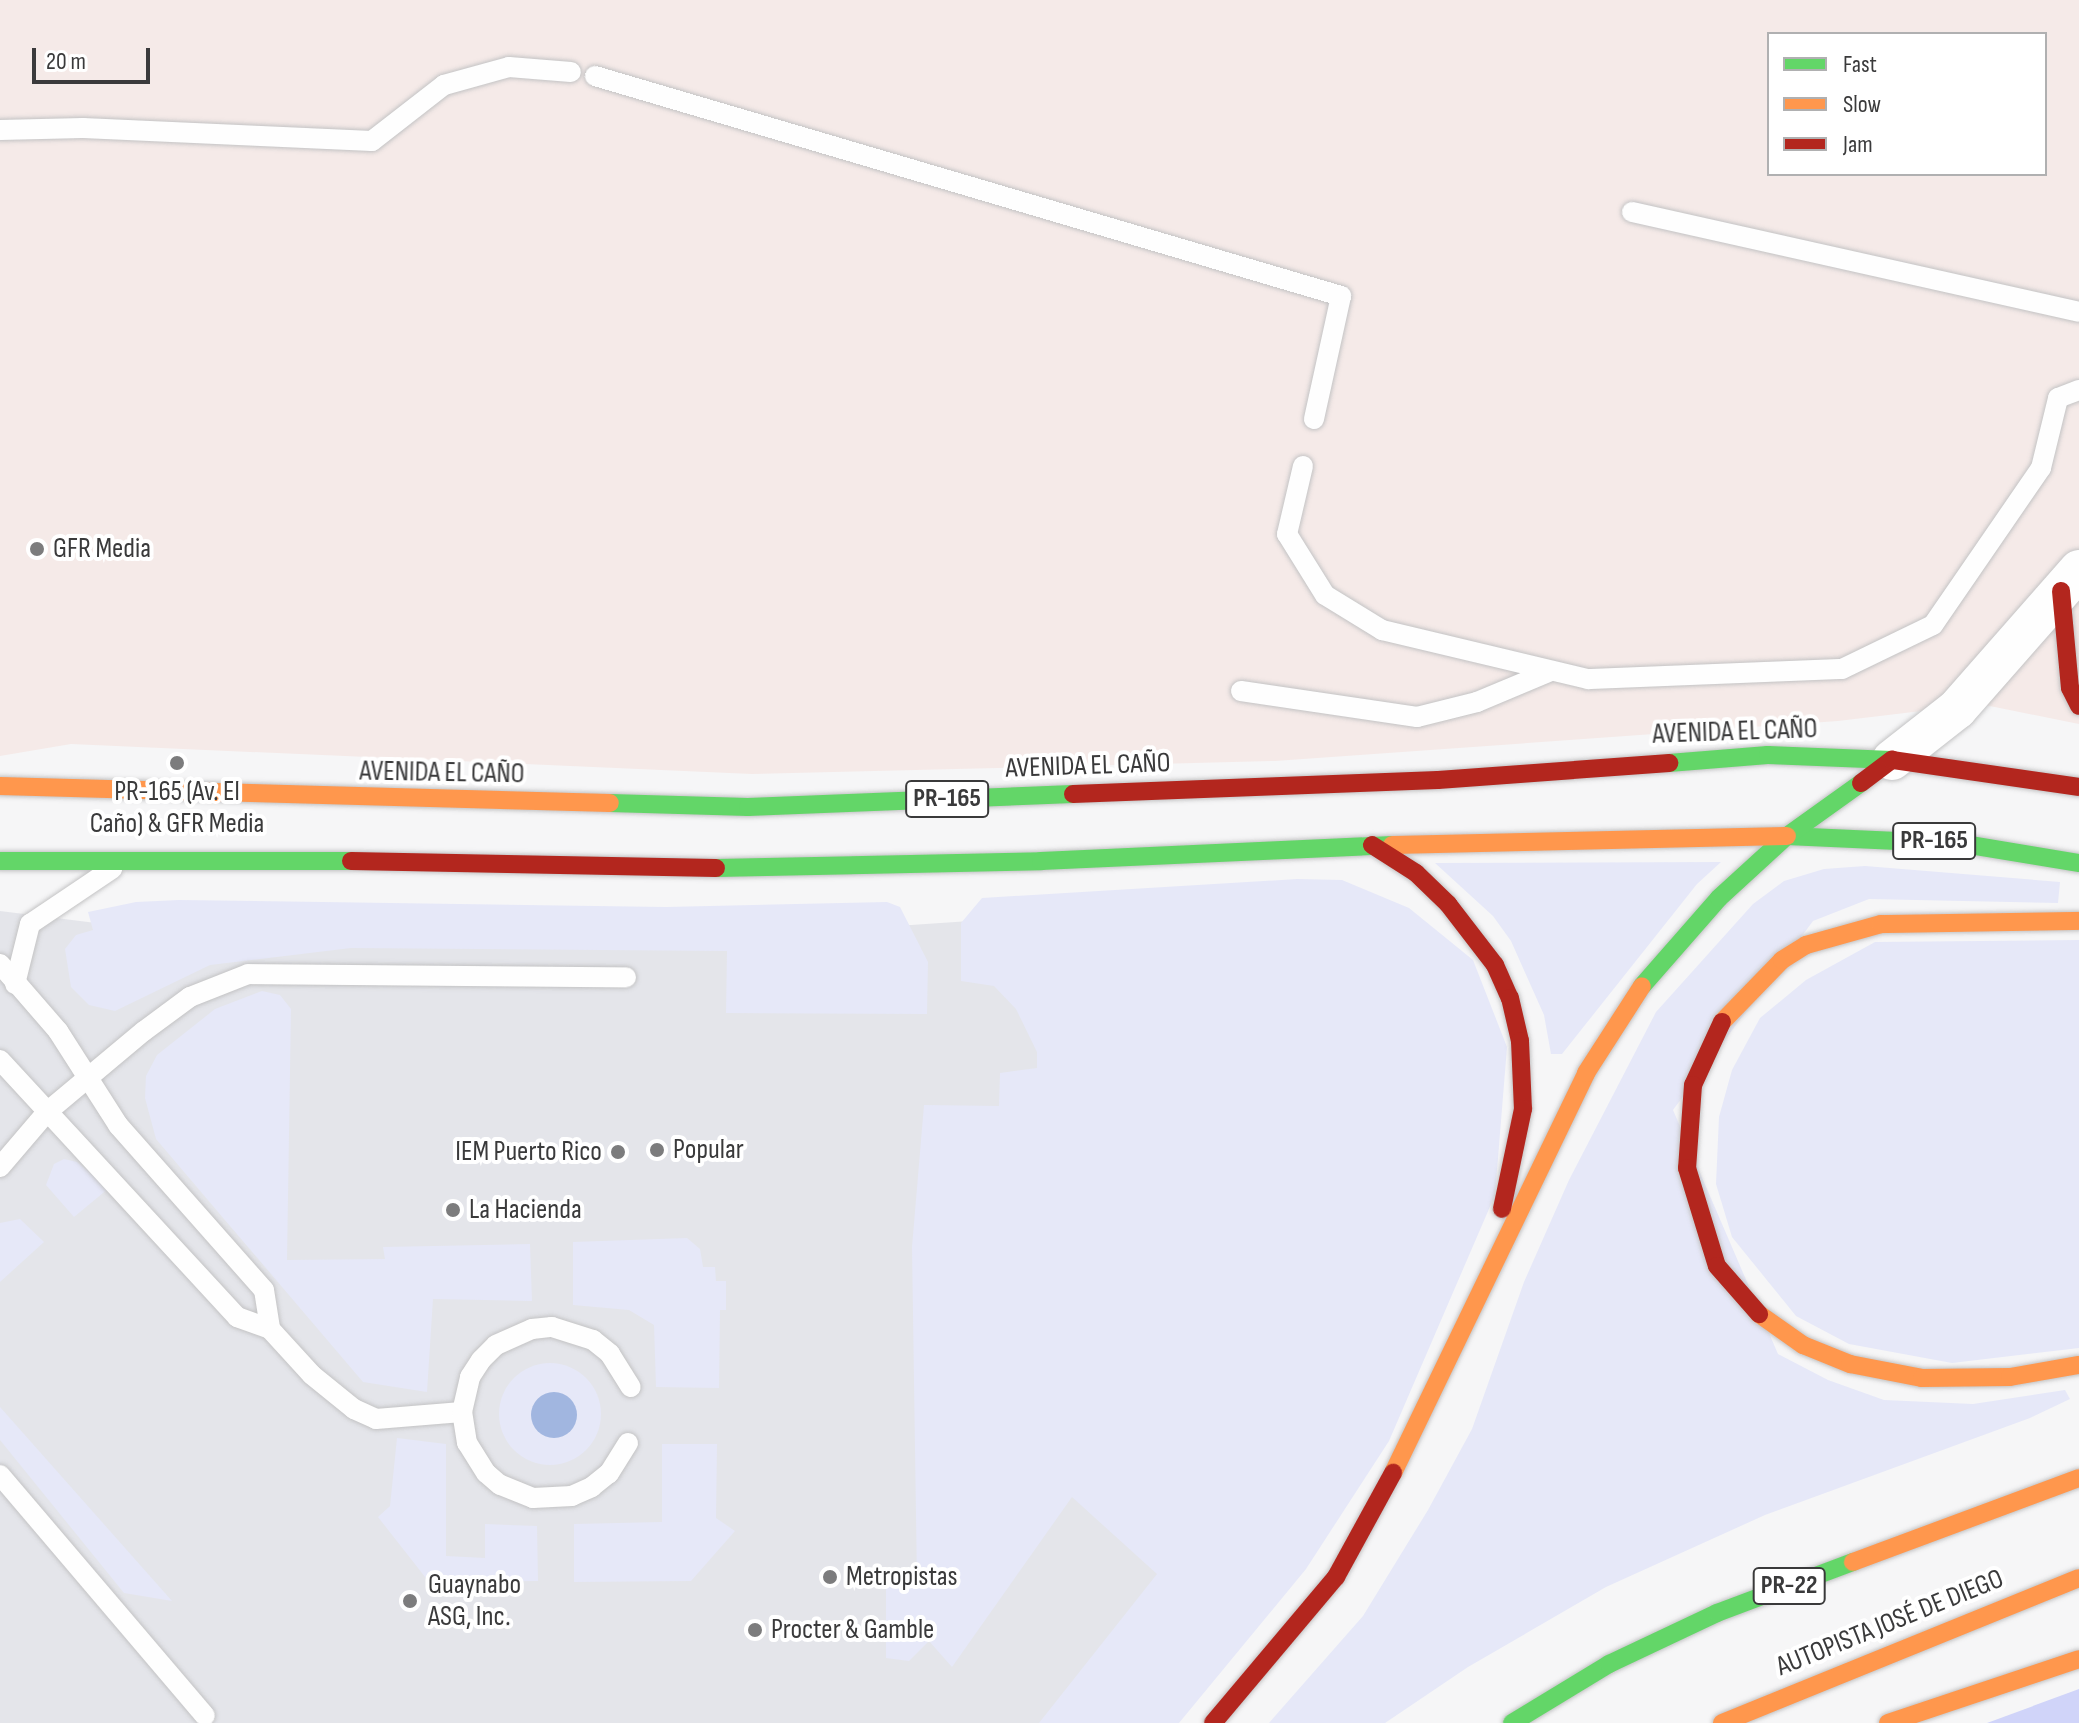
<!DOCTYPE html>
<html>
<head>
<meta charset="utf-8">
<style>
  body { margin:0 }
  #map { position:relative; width:2079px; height:1723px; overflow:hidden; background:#f6f6f7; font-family:"Sofia Sans Condensed",sans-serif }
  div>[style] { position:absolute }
  .built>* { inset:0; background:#e4e5ea }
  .industrial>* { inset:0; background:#f5eae8 }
  .green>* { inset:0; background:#e6e8f8 }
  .round { border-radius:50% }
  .forest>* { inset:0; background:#d0d4f9 }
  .water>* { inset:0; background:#a1b6e0 }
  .roads { filter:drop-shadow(0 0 2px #c3c3c4) drop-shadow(0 0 2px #c3c3c4) }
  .lane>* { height:20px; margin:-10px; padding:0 10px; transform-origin:10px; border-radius:10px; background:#fefefe }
  .street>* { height:40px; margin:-20px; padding:0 20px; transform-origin:20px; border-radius:20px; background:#fefefe }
  .fast>* { height:18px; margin:-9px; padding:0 9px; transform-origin:9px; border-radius:9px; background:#63d668 }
  .slow>* { height:18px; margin:-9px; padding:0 9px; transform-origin:9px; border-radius:9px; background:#ff974d }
  .jam>* { height:18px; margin:-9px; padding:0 9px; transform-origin:9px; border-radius:9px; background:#b3261e }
  .dots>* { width:22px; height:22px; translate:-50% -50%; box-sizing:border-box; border:4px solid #fff; border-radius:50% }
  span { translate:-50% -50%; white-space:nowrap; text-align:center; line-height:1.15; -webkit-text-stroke:8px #fff; paint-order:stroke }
  .shield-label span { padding:2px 6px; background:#fff; border:2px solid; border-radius:6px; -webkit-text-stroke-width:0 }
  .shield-label { font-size:26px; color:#3a3a3b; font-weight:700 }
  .poi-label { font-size:28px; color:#3a3a3b }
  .left { translate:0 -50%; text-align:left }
  .right { translate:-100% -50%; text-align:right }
  .street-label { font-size:28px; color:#3a3a3b }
  .legend { position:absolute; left:1767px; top:32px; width:280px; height:144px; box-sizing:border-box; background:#fff; border:2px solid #b0b0b1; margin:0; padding:10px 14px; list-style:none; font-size:24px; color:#3a3a3b }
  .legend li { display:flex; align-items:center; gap:16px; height:40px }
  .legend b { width:40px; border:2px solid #b0b0b1 }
  .scale { position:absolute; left:32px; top:48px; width:118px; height:36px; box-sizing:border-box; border:4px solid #3a3a3b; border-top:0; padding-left:10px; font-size:24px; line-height:28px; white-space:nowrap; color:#3a3a3b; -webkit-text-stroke:6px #fff; paint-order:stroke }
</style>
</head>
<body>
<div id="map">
  <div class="built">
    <div style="clip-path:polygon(1351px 895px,1409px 930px,1109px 1723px,0 1723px,0 911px,112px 925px,911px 925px)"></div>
  </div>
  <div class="industrial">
    <div style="clip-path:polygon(evenodd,0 0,2079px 0,2079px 724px,1980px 704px,1838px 721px,1275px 761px,752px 774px,71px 744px,0 756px,0 0,1769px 34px,2045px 34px,2045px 174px,1769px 174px,1769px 34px)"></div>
  </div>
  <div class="green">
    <div style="clip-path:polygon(1721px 862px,1697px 884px,1562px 1054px,1551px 1054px,1544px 1015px,1511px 941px,1493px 916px,1435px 863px)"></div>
    <div style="clip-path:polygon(1865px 866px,2060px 882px,2058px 903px,1869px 899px,1813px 921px,1673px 1110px,1778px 1354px,1828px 1380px,1884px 1400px,1973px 1404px,2065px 1390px,2070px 1399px,2030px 1418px,1765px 1515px,1606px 1587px,1468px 1667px,1385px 1723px,1269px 1723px,1363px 1616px,1428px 1510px,1472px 1429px,1524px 1282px,1569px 1180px,1656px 1012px,1753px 904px,1784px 881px,1824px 869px)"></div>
    <div style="clip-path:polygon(1297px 879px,1342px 880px,1409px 908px,1473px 960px,1507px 1047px,1495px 1195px,1389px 1441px,1306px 1569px,1179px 1723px,1039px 1723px,1157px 1574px,1072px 1497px,952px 1667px,929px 1641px,909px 1661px,886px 1658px,886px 1583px,917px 1582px,912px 1247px,924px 1105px,999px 1106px,1000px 1073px,1037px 1068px,1037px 1052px,1016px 1009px,994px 986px,961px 981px,961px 923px,982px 898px)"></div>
    <div style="clip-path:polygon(179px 900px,666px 907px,887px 902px,900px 907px,928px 962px,927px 1014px,726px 1013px,727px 951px,351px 948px,210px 965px,115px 1011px,89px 1005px,71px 987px,65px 949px,76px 935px,93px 930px,88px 912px,136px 902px)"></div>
    <div style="clip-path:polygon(2079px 940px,2079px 1348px,1952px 1363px,1849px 1344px,1796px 1316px,1732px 1237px,1716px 1184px,1719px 1117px,1732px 1070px,1760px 1018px,1806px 980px,1875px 942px)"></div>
    <div style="clip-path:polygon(262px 991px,280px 995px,291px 1009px,287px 1260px,385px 1259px,383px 1247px,530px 1244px,532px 1301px,433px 1299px,427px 1392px,363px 1382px,156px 1139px,145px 1098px,146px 1076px,157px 1055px,215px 1009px)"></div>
    <div style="clip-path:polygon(64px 1159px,77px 1162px,109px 1188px,74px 1217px,46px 1185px,54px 1164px)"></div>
    <div style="clip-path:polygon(20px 1219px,44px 1242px,0 1282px,0 1223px)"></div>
    <div style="clip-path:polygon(687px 1238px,700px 1249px,703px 1267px,715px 1267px,716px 1281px,726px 1281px,726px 1310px,720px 1310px,719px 1388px,656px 1387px,654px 1325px,629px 1310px,573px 1305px,573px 1242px)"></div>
    <div class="round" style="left:499px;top:1363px;width:102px;height:102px"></div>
    <div style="clip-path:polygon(0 1407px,172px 1601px,124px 1593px,0 1440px)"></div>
    <div style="clip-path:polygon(397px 1438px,446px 1444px,446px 1556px,485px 1558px,485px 1524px,537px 1526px,538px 1581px,429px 1582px,378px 1517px,390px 1506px)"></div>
    <div style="clip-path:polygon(662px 1444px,717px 1444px,716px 1518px,735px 1531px,691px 1581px,574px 1582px,574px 1524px,662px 1522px)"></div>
  </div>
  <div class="forest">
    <div style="clip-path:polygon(2079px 1689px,2079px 1723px,1987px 1723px)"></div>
  </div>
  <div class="water">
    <div class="round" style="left:531px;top:1392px;width:46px;height:46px"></div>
  </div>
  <div class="roads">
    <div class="lane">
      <div style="left:595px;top:76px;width:778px;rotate:16.43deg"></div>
      <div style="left:1341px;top:296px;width:126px;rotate:102.4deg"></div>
      <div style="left:0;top:130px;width:83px;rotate:-1.4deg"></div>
      <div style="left:83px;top:128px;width:289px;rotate:2.6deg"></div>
      <div style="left:372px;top:141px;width:91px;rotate:-37.9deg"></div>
      <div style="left:444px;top:85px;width:67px;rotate:-15.5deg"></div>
      <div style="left:509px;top:67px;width:62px;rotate:4.6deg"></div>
      <div style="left:1632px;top:212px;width:458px;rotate:12.6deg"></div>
      <div style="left:1303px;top:466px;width:70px;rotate:103.2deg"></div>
      <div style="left:1287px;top:534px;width:72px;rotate:58.1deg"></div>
      <div style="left:1325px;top:595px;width:67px;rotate:31.6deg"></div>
      <div style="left:1382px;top:630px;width:212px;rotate:13.4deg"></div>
      <div style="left:1588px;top:679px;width:254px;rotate:-2.3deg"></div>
      <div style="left:1842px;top:669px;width:101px;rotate:-25.8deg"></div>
      <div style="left:1933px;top:625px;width:191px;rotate:-55.5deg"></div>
      <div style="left:2041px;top:468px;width:72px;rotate:-76.3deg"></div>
      <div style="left:2058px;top:398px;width:22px;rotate:-21deg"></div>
      <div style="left:1241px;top:691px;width:178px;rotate:8.4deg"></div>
      <div style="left:1417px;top:717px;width:62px;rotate:-14deg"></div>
      <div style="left:1477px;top:702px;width:80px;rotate:-22.7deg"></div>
      <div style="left:0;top:964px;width:89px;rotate:49.1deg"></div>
      <div style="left:58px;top:1031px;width:112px;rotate:57.4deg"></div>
      <div style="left:118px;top:1125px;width:220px;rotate:48.5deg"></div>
      <div style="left:264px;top:1290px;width:39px;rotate:81deg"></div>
      <div style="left:15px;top:984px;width:62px;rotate:-76deg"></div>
      <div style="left:30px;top:924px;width:99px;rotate:-33.9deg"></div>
      <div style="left:0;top:1060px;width:350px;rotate:47.3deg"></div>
      <div style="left:237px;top:1317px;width:35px;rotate:20deg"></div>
      <div style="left:270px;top:1329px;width:62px;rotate:47.6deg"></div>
      <div style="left:312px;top:1375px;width:54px;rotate:39deg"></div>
      <div style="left:354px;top:1409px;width:24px;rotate:24deg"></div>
      <div style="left:376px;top:1419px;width:86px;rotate:-4.7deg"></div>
      <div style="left:0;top:1167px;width:72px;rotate:-49.5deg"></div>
      <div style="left:47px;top:1112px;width:126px;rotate:-39.9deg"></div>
      <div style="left:144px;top:1031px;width:57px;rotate:-36.5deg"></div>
      <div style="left:190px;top:997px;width:62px;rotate:-21.6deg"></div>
      <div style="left:248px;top:974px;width:378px;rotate:0.5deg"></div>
      <div style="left:628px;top:1443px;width:36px;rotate:122deg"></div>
      <div style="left:609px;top:1473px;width:22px;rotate:141deg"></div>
      <div style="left:592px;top:1487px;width:22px;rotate:156deg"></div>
      <div style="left:572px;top:1496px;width:39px;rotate:177deg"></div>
      <div style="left:533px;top:1498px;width:35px;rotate:-158deg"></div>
      <div style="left:500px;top:1485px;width:18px;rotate:-139deg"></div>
      <div style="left:486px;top:1473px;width:36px;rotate:-122deg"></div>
      <div style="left:467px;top:1443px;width:31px;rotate:-99deg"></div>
      <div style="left:462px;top:1412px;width:36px;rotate:-77deg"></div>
      <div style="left:470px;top:1377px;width:20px;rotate:-57deg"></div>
      <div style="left:481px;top:1360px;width:21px;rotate:-45deg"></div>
      <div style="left:496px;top:1345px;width:39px;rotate:-24deg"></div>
      <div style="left:532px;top:1329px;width:20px;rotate:-6deg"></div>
      <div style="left:552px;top:1327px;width:43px;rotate:17.6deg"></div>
      <div style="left:593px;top:1340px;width:22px;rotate:39deg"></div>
      <div style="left:610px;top:1354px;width:39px;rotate:58deg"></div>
      <div style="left:0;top:1475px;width:316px;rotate:49.6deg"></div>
    </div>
    <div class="street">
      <div style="left:1892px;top:760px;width:83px;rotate:-38.1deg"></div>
      <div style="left:1957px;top:709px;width:185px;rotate:-48.7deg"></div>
    </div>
    <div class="fast">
      <div style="left:1669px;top:763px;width:99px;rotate:-4.6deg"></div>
      <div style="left:1768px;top:755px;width:124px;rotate:2.3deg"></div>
      <div style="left:610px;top:803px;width:138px;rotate:1.7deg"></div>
      <div style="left:748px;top:807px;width:325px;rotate:-2.3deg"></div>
      <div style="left:1787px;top:836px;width:177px;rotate:2.6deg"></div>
      <div style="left:1964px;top:844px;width:117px;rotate:9.4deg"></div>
      <div style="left:0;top:861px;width:351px"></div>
      <div style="left:716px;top:868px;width:325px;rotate:-1.2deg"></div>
      <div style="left:1041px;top:861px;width:351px;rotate:-2.6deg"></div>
      <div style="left:1642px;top:986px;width:117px;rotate:-48.8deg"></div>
      <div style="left:1719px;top:898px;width:92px;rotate:-42.4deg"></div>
      <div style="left:1787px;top:836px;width:91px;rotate:-35.6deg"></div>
      <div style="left:1512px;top:1723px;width:114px;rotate:-31.3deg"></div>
      <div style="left:1609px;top:1664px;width:119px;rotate:-25.3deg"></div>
      <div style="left:1717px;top:1613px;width:145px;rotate:-20.6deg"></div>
    </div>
    <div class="slow">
      <div style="left:0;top:786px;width:610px;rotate:1.6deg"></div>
      <div style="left:1392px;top:845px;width:395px;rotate:-1.3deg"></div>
      <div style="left:1722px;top:1022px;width:86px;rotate:-45.9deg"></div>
      <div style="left:1782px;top:960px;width:28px;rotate:-32deg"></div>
      <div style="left:1806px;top:945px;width:78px;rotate:-15.6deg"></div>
      <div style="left:1881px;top:924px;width:198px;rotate:-0.9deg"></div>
      <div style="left:1759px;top:1314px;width:54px;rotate:35.2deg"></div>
      <div style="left:1803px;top:1345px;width:51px;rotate:22deg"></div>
      <div style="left:1850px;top:1364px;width:73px;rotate:11deg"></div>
      <div style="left:1922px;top:1378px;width:88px;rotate:-0.7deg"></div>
      <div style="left:2010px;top:1377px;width:70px;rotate:-9.9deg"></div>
      <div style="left:1393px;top:1473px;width:444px;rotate:-64.2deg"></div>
      <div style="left:1586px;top:1073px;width:103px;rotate:-57.2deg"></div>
      <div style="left:1853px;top:1562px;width:241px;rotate:-20.4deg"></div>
      <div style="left:1722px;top:1723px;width:385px;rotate:-22.1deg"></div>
      <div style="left:1888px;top:1723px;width:201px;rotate:-18.5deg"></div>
    </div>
    <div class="jam">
      <div style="left:2061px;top:591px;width:97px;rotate:84.7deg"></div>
      <div style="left:2070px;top:688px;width:20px;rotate:63deg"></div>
      <div style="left:1861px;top:783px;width:39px;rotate:-37deg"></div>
      <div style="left:1892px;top:760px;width:189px;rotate:8.2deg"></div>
      <div style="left:1073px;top:794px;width:365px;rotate:-2.2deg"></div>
      <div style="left:1438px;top:780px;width:232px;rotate:-4.2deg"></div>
      <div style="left:1372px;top:845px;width:52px;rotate:32.5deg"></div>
      <div style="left:1416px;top:873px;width:45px;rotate:44.1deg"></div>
      <div style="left:1448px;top:904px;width:77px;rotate:52.4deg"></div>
      <div style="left:1495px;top:965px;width:36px;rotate:66deg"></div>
      <div style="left:1510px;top:998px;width:44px;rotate:76.9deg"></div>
      <div style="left:1520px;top:1041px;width:68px;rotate:87.5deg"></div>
      <div style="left:1523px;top:1109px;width:102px;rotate:101.9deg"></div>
      <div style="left:351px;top:861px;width:365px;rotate:1.1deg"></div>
      <div style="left:1722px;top:1022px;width:69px;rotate:114.7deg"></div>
      <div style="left:1693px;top:1085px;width:83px;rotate:94.1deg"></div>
      <div style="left:1687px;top:1168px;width:102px;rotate:73deg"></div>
      <div style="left:1717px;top:1266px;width:64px;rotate:48.8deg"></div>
      <div style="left:1213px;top:1723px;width:191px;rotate:-49.9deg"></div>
      <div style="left:1336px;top:1577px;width:119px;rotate:-61.3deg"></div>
    </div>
  </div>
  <div class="dots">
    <div style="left:37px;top:549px;background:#7c7c7d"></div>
    <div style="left:177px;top:763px;background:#7c7c7d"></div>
    <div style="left:657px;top:1150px;background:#7c7c7d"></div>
    <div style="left:618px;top:1152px;background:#7c7c7d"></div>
    <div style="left:453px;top:1210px;background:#7c7c7d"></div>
    <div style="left:830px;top:1577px;background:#7c7c7d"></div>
    <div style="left:410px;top:1601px;background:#7c7c7d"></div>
    <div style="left:755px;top:1630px;background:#7c7c7d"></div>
  </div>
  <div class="shield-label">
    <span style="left:947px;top:799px">PR-165</span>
    <span style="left:1934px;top:841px">PR-165</span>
    <span style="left:1789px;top:1586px">PR-22</span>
  </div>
  <div class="poi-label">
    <span class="left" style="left:53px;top:549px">GFR Media</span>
    <span style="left:177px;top:808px">PR-165 (Av. El<br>Caño) &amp; GFR Media</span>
    <span class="left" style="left:673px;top:1150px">Popular</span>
    <span class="right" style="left:602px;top:1152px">IEM Puerto Rico</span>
    <span class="left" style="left:469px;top:1210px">La Hacienda</span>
    <span class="left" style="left:846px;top:1577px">Metropistas</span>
    <span class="left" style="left:428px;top:1601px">Guaynabo<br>ASG, Inc.</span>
    <span class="left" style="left:771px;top:1630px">Procter &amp; Gamble</span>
  </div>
  <div class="street-label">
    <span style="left:1735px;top:732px;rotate:-2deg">AVENIDA EL CAÑO</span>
    <span style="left:1088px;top:766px;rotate:-2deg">AVENIDA EL CAÑO</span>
    <span style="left:442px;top:773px;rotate:1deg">AVENIDA EL CAÑO</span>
    <span style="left:1890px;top:1623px;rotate:-22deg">AUTOPISTA JOSÉ DE DIEGO</span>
  </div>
  <ul class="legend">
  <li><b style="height:10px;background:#63d668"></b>Fast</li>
  <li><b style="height:10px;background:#ff974d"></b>Slow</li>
  <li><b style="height:10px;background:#b3261e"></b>Jam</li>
  </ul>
  <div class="scale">20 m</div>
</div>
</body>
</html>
